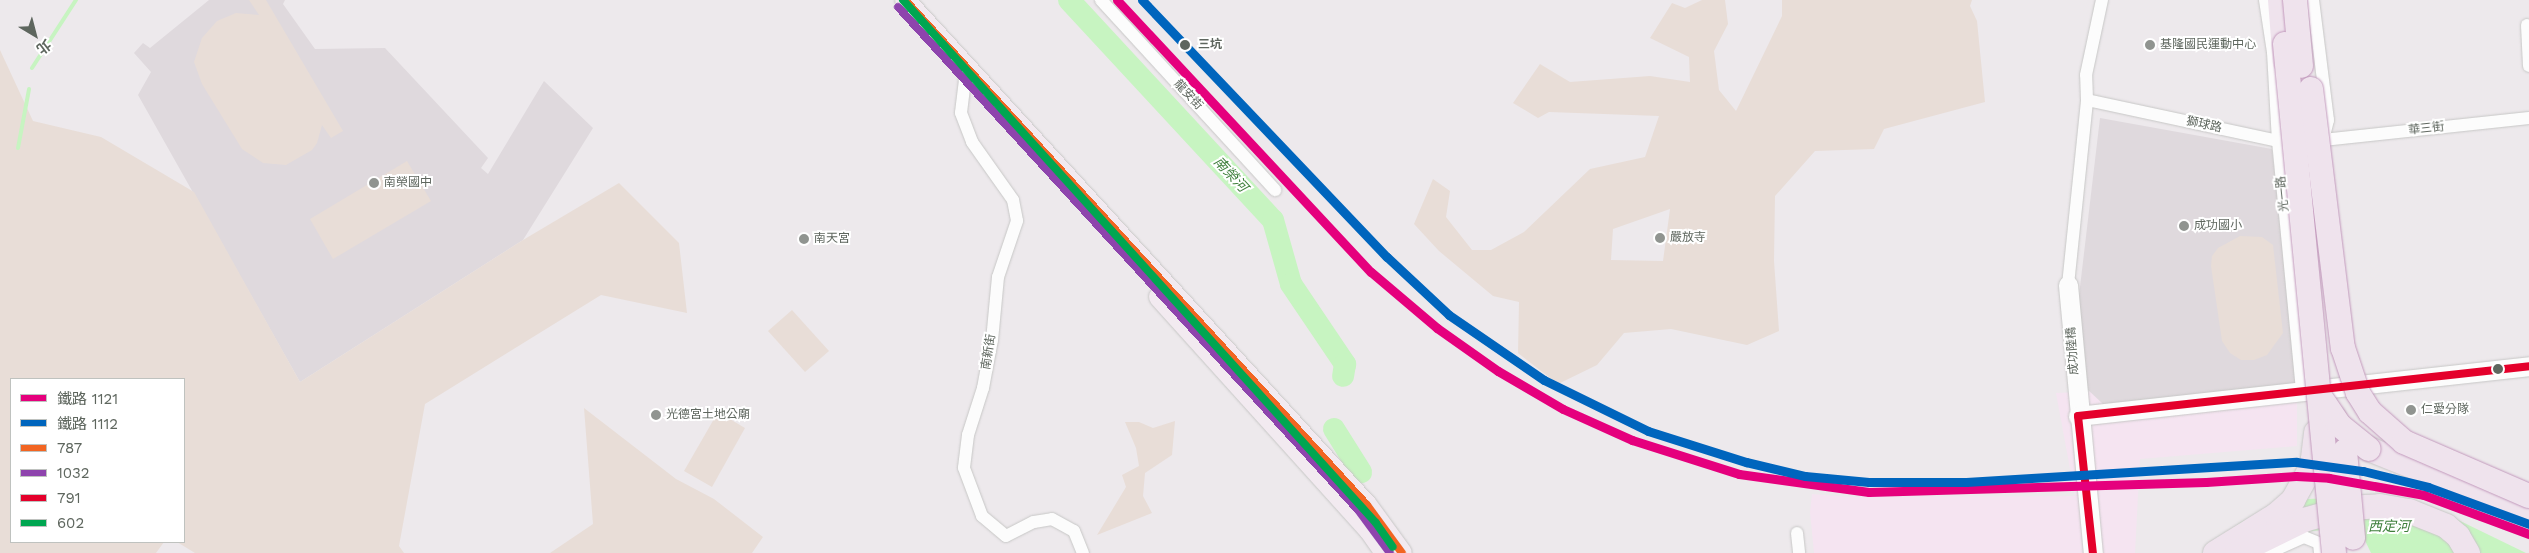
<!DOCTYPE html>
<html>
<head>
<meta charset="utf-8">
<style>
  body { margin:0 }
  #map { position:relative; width:2529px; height:553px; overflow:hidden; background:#ede9ec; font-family:"Work Sans","Noto Sans TC",sans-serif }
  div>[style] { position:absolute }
  .commercial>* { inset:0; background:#f5e4f1 }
  .education>* { inset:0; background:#dfd9dd }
  .green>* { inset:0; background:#e8ddd7 }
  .water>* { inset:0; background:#c7f4c1 }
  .stream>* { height:4px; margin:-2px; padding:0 2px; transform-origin:2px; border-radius:2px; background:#c7f4c1 }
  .river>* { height:22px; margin:-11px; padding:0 11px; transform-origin:11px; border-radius:11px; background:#c7f4c1 }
  .roads { filter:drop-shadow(0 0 1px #c7c7c6) drop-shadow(0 0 1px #c7c7c6) }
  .street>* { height:12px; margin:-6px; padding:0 6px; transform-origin:6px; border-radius:6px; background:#fcfcfc }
  .secondary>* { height:19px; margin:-9.5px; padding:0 9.5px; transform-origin:9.5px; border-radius:9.5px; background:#fcfcfc }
  .primary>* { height:20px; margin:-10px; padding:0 10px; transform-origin:10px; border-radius:10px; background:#f2eaf0 }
  .highway>* { height:24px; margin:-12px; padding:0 12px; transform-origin:12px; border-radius:12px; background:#efe3ed }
  .bridges { filter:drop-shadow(0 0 1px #c299bc) drop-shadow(0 0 1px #c299bc) }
  .highway-bridge>* { height:24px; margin:-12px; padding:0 12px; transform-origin:12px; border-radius:12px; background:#efe3ed }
  .bus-1>* { height:8px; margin:-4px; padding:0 4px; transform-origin:4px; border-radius:4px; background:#f26522 }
  .bus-2>* { height:8px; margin:-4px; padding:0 4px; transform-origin:4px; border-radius:4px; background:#8e44ad }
  .bus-3>* { height:8px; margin:-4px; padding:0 4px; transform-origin:4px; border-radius:4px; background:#e4002b }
  .bus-4>* { height:8px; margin:-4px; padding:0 4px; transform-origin:4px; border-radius:4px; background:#00a651 }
  .rail-1>* { height:9px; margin:-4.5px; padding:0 4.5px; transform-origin:4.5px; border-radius:4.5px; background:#e5007d }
  .rail-2>* { height:9px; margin:-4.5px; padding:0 4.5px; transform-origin:4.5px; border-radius:4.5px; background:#0065bd }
  .dots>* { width:14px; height:14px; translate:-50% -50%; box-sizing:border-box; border:2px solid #fff; border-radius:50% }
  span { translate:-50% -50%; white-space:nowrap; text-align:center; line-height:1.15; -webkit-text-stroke:4px #fff; paint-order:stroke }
  .stop-label { font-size:12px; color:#5e665e; font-weight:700 }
  .left { translate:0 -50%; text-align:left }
  .poi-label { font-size:12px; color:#5e665e }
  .street-label { font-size:12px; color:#5e665e }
  .water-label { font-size:14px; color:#3e7f3b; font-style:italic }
  .legend { position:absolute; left:10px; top:378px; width:175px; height:165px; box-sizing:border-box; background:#fff; border:1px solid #bfc2bf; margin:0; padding:6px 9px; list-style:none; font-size:15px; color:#5e665e }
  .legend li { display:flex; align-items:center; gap:10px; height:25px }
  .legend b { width:25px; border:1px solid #bfc2bf }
  .north { position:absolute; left:10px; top:10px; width:50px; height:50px; -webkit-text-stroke:4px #fff; paint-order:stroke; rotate:143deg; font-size:14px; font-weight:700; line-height:20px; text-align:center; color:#5e665e }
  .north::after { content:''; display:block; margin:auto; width:18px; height:22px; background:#5e665e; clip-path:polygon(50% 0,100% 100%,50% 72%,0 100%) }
</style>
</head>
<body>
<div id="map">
  <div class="commercial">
    <div style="clip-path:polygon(2297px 384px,2297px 446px,2140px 459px,2135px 553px,1814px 553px,1810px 512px,1812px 494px,1848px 497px,2075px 496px,2056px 393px)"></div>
  </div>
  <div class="education">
    <div style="clip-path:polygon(209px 0,285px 0,283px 4px,315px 49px,385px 48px,488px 158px,481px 168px,488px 174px,544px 81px,593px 128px,523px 240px,300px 382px,138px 95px,151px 72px,134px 53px,143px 43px,150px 48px)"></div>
    <div style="clip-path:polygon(2100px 118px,2272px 149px,2297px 384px,2103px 404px,2087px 389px,2078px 304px)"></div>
  </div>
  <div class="green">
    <div style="clip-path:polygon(249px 0,266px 0,343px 131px,331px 138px,322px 125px,317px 143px,312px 150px,286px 165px,263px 163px,242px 149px,202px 84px,194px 62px,202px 38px,217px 21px,236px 13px,259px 15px)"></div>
    <div style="clip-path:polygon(evenodd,1702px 0,1725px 0,1728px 24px,1714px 51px,1719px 90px,1736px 111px,1782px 16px,1782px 0,1972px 0,1970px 6px,1977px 21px,1985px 102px,1884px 129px,1874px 149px,1815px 151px,1775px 196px,1774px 261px,1779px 331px,1747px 345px,1671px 329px,1624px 333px,1597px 365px,1558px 384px,1518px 353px,1519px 302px,1493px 296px,1439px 251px,1414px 224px,1433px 179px,1450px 191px,1446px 217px,1472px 250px,1491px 250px,1524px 232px,1590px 169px,1645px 157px,1659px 116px,1549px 112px,1538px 118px,1513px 103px,1540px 64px,1570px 82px,1650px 76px,1690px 82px,1689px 57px,1650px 38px,1672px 3px,1685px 8px,1702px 0,1670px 209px,1663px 261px,1611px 260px,1613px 229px,1670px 209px)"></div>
    <div style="clip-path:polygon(0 50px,33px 121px,101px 137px,194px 192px,300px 382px,523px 240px,619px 183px,679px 243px,687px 313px,601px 295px,425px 404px,399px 546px,404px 553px,195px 553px,177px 542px,184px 542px,184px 379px,11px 379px,11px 542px,164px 542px,156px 553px,0 553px)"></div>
    <div style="clip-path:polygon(407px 161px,431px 201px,333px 259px,310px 219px)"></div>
    <div style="clip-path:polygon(2240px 236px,2262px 237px,2273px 245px,2283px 333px,2267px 355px,2254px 360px,2241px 360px,2230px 353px,2222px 341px,2211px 266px,2212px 256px,2218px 248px)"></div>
    <div style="clip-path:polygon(792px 310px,829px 351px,805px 372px,768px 331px)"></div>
    <div style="clip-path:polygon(584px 408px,676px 479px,714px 499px,763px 537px,752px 553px,550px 553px,593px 524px)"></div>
    <div style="clip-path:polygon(718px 412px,745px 428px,712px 487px,684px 471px)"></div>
    <div style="clip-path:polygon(1175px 421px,1172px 455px,1145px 473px,1143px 496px,1152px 513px,1097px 535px,1126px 487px,1122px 475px,1139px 466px,1136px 448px,1125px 422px,1139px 422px,1153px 428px)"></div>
  </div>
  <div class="water">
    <div style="clip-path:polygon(2355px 497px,2452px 517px,2526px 553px,2371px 553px,2358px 526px,2214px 542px,2241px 522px,2280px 504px,2308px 499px)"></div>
  </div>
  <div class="stream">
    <div style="left:32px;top:68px;width:81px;rotate:-57.1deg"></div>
    <div style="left:18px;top:148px;width:60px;rotate:-79.4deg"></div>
  </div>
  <div class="river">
    <div style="left:1069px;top:0;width:300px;rotate:47.2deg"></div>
    <div style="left:1273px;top:220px;width:66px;rotate:74.3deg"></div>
    <div style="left:1291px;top:284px;width:97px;rotate:56deg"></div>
    <div style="left:1345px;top:364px;width:12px;rotate:99deg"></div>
    <div style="left:1334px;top:429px;width:51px;rotate:57.9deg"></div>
  </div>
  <div class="roads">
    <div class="street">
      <div style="left:1101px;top:0;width:258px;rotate:47.5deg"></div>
      <div style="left:2265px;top:0;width:53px;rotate:81.3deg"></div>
      <div style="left:2273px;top:52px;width:89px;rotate:86.8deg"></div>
      <div style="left:2278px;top:141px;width:249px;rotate:84.5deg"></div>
      <div style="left:2313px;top:0;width:121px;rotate:82.9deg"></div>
      <div style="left:2328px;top:120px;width:21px;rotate:104deg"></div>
      <div style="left:2527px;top:25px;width:41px;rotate:87.2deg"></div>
      <div style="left:973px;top:73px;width:11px;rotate:139deg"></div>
      <div style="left:965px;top:80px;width:33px;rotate:97deg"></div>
      <div style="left:961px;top:113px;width:31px;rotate:69deg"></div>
      <div style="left:972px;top:142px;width:71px;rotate:54.7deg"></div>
      <div style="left:1013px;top:200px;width:21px;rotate:79deg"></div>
      <div style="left:1017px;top:221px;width:59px;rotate:108.7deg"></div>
      <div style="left:998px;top:277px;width:63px;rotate:95.4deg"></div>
      <div style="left:992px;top:340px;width:49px;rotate:100.6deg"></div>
      <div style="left:983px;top:388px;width:49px;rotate:107.7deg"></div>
      <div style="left:968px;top:435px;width:33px;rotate:97deg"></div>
      <div style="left:964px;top:468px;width:51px;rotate:69.4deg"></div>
      <div style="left:982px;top:516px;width:31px;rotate:40deg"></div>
      <div style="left:1006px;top:536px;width:31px;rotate:-27deg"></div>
      <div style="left:1034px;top:522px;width:18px;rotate:-9deg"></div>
      <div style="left:1052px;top:519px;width:25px;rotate:29deg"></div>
      <div style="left:1074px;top:531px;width:24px;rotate:68deg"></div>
      <div style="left:2087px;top:100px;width:195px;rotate:12.1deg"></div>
      <div style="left:2278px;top:141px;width:45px;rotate:-1.3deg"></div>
      <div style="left:2323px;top:140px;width:207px;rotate:-6.1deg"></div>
      <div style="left:2068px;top:285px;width:186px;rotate:-84.1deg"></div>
      <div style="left:2087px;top:100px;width:25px;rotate:-92deg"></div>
      <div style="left:2086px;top:75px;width:77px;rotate:-78deg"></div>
      <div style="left:1797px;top:533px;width:20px;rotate:84deg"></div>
      <div style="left:2268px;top:553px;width:39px;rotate:-24deg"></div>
      <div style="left:2304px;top:537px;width:16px;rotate:22deg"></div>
      <div style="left:2319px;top:543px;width:10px;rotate:84deg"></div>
    </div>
    <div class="secondary">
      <div style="left:2068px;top:285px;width:269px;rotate:84.7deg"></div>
      <div style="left:2078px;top:416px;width:454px;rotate:-6.3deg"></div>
    </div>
    <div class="primary">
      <div style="left:905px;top:0;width:684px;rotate:47.55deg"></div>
      <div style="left:1367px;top:505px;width:59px;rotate:53.9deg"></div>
      <div style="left:1159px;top:297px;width:314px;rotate:48deg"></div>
      <div style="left:1369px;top:530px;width:28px;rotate:55deg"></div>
    </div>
    <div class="highway">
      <div style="left:2280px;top:0;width:63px;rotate:85.5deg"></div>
      <div style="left:2334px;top:418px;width:58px;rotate:85.1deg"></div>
      <div style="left:2369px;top:449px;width:172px;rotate:21.8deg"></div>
      <div style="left:2215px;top:553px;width:72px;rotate:-31.9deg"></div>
      <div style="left:2276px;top:515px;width:23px;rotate:-41deg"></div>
      <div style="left:2293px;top:500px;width:39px;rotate:-61deg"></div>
      <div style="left:2312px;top:466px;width:34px;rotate:-83deg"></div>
      <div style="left:2237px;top:553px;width:75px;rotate:-26.2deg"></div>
      <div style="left:2304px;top:520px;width:44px;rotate:-15.9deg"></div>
      <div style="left:2346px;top:508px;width:34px;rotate:-3deg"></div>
      <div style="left:2380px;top:506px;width:29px;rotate:10deg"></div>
      <div style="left:2409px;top:511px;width:40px;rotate:22deg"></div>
      <div style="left:2446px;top:526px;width:16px;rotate:40deg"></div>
      <div style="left:2458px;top:536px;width:20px;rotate:60deg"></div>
    </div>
  </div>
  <div class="bridges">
    <div class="highway-bridge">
      <div style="left:2295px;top:0;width:66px;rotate:84.8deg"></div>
      <div style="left:2285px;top:44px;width:511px;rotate:84.5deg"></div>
      <div style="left:2311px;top:89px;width:261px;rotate:83deg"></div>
      <div style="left:2343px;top:348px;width:47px;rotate:71.6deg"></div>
      <div style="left:2358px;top:393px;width:22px;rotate:58deg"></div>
      <div style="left:2370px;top:412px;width:45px;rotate:41.4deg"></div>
      <div style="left:2404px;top:442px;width:136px;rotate:23.4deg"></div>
      <div style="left:2321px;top:398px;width:32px;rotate:56deg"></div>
      <div style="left:2339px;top:425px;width:38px;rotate:39deg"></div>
      <div style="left:2345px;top:451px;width:87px;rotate:84.7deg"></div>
    </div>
  </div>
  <div class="bus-1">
    <div style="left:905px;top:0;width:684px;rotate:47.55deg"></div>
    <div style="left:1367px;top:505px;width:59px;rotate:53.9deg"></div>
  </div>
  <div class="bus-2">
    <div style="left:898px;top:7px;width:683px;rotate:47.55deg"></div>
    <div style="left:1359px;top:511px;width:52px;rotate:53.6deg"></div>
  </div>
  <div class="bus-3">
    <div style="left:2078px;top:416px;width:454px;rotate:-6.3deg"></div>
    <div style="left:2078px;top:416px;width:138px;rotate:83.8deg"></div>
  </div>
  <div class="bus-4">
    <div style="left:903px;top:0;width:705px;rotate:47.87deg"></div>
    <div style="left:1376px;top:523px;width:29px;rotate:55deg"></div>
  </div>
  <div class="rail-1">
    <div style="left:1117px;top:0;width:372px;rotate:47deg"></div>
    <div style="left:1371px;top:272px;width:87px;rotate:40.3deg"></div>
    <div style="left:1437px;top:328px;width:75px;rotate:35.2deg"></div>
    <div style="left:1498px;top:371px;width:75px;rotate:30.3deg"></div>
    <div style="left:1563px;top:409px;width:76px;rotate:24.2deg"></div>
    <div style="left:1632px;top:440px;width:112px;rotate:17.6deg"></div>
    <div style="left:1739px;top:474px;width:131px;rotate:7.9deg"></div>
    <div style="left:1869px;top:492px;width:337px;rotate:-1.7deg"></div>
    <div style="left:2206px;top:482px;width:90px;rotate:-3.8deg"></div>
    <div style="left:2296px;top:476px;width:33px;rotate:3deg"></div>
    <div style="left:2329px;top:478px;width:97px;rotate:10.1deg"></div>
    <div style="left:2424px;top:495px;width:112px;rotate:20.4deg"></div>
  </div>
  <div class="rail-2">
    <div style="left:1142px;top:0;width:355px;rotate:46.4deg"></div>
    <div style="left:1387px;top:257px;width:85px;rotate:43.1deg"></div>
    <div style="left:1449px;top:315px;width:115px;rotate:34.4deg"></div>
    <div style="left:1544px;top:380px;width:116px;rotate:26.1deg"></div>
    <div style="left:1648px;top:431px;width:103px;rotate:17.6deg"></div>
    <div style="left:1746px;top:462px;width:61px;rotate:13.3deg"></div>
    <div style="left:1805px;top:476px;width:64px;rotate:5.4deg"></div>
    <div style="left:1869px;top:482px;width:97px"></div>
    <div style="left:1966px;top:482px;width:331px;rotate:-3.5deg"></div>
    <div style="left:2296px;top:462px;width:68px;rotate:7.7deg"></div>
    <div style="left:2363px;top:471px;width:67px;rotate:13.8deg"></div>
    <div style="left:2428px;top:487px;width:108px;rotate:20.1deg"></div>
  </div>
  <div class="dots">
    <div style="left:1185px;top:45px;background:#5e665e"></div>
    <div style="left:2150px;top:45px;background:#909490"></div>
    <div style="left:374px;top:183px;background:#909490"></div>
    <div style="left:2184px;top:226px;background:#909490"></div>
    <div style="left:1660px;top:238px;background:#909490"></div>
    <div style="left:804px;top:239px;background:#909490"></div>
    <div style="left:2498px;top:369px;background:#5e665e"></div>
    <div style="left:2411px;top:410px;background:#909490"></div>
    <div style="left:656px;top:415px;background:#909490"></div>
  </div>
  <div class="stop-label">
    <span class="left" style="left:1198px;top:45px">三坑</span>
  </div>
  <div class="poi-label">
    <span class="left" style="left:2160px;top:45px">基隆國民運動中心</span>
    <span class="left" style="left:384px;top:183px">南榮國中</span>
    <span class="left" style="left:2194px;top:226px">成功國小</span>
    <span class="left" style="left:1670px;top:238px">嚴放寺</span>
    <span class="left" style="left:814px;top:239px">南天宮</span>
    <span class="left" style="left:2421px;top:410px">仁愛分隊</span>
    <span class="left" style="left:666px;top:415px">光德宮土地公廟</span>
  </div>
  <div class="street-label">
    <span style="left:1188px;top:95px;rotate:47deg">龍安街</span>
    <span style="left:2204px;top:125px;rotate:12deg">獅球路</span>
    <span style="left:2426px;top:129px;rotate:-6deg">華三街</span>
    <span style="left:2283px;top:194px;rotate:-96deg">光一路</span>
    <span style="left:2073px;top:351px;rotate:-94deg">成功陸橋</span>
    <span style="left:989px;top:352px;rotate:-81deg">南新街</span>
  </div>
  <div class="water-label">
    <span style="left:1231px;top:174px;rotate:47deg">南榮河</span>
    <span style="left:2389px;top:526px">西定河</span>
  </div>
  <ul class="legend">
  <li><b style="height:6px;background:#e5007d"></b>鐵路 1121</li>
  <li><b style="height:6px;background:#0065bd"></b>鐵路 1112</li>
  <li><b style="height:6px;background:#f26522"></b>787</li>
  <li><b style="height:6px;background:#8e44ad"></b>1032</li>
  <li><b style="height:6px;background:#e4002b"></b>791</li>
  <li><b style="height:6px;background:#00a651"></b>602</li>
  </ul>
  <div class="north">北</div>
</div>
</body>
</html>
